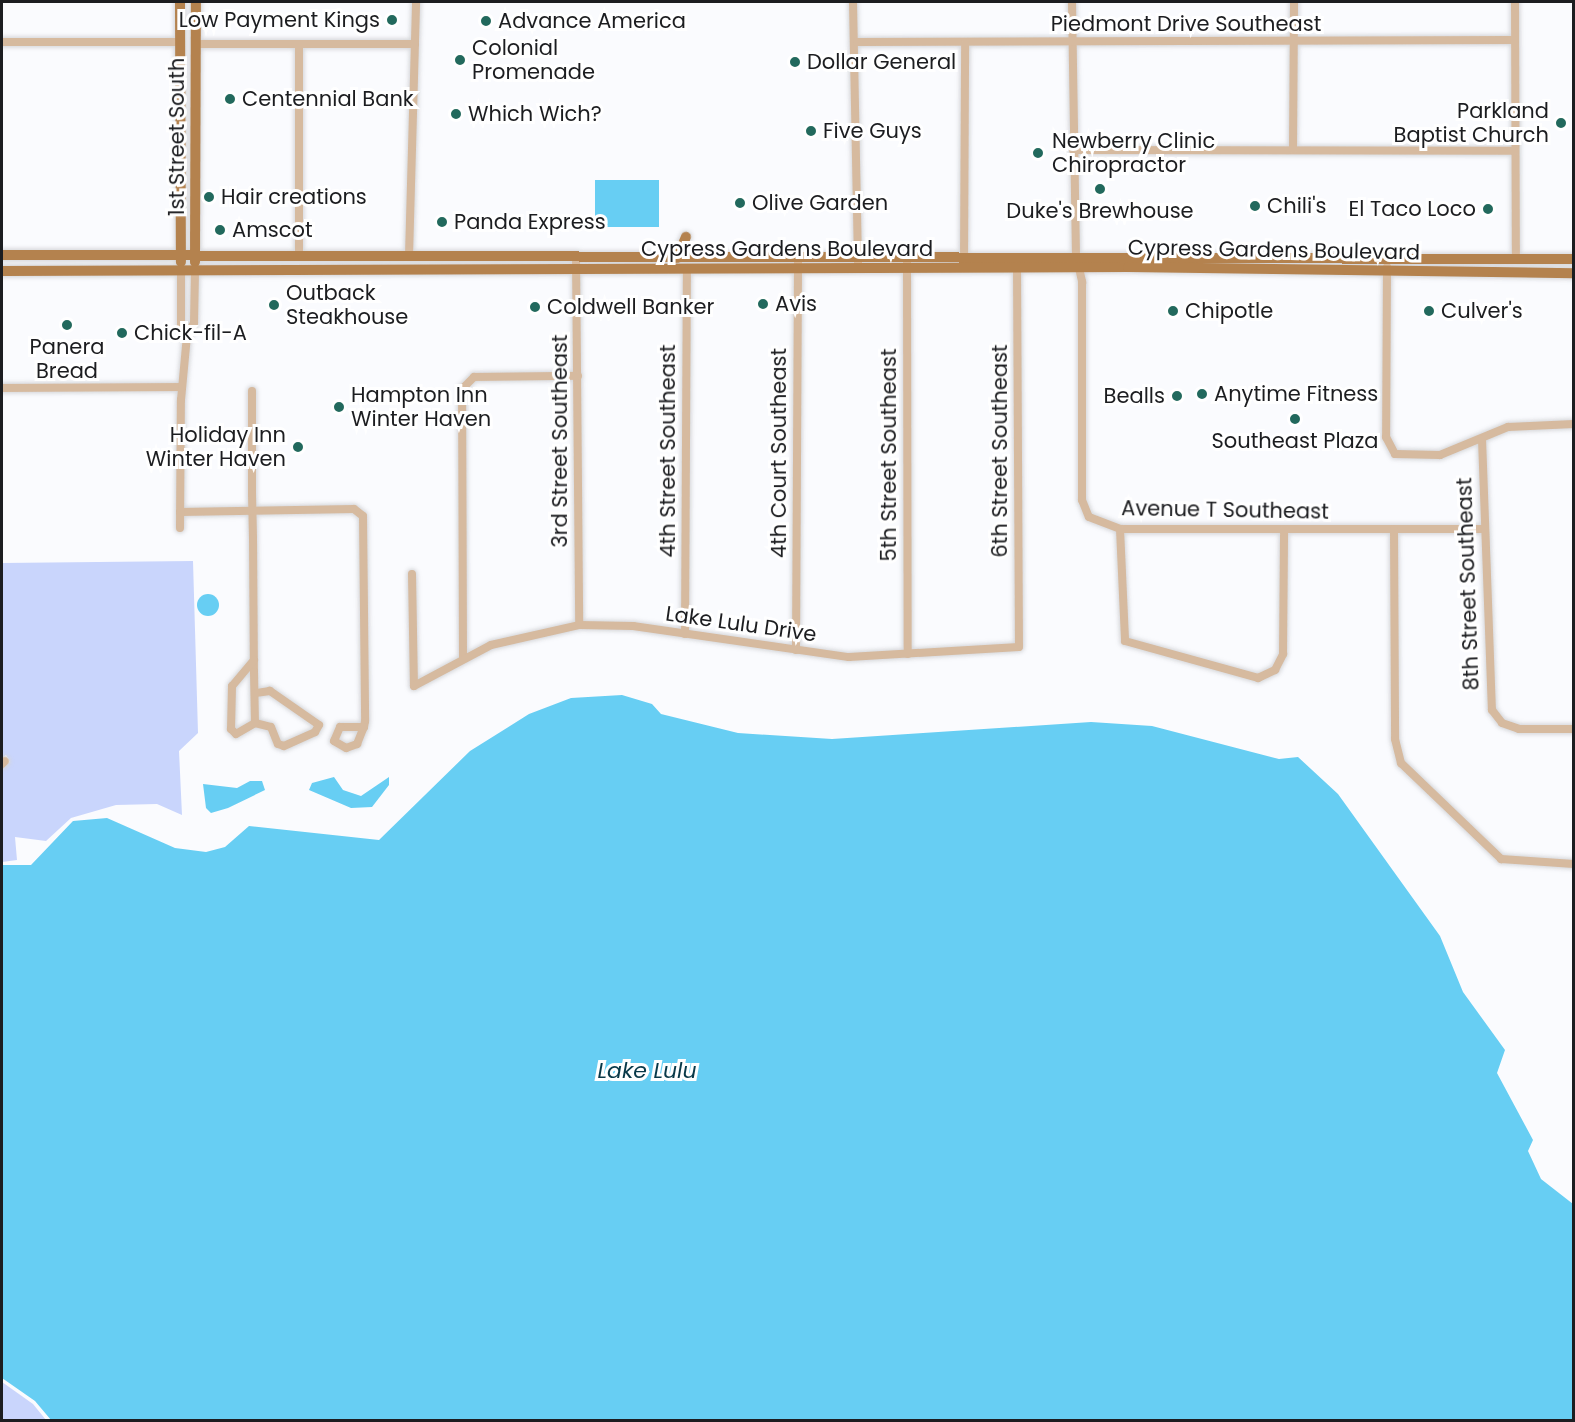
<!DOCTYPE html>
<html>
<head>
<meta charset="utf-8">
<style>
  body { margin:0 }
  #map { position:relative; width:1575px; height:1422px; overflow:hidden; background:#fafbfe; font-family:Poppins,sans-serif }
  div>[style] { position:absolute }
  .green>* { inset:0; background:#c9d5fc }
  .water>* { inset:0; background:#67cef3 }
  .round { border-radius:50% }
  .roads { filter:drop-shadow(0 0 2px #d6d7da) drop-shadow(0 0 2px #d6d7da) }
  .minor>* { height:8px; margin:-4px; padding:0 4px; transform-origin:4px; border-radius:4px; background:#d6ba9f }
  .major>* { height:10px; margin:-5px; padding:0 5px; transform-origin:5px; border-radius:5px; background:#b4824e }
  .dots>* { width:16px; height:16px; translate:-50% -50%; box-sizing:border-box; border:3px solid #fff; border-radius:50% }
  span { translate:-50% -50%; white-space:nowrap; text-align:center; line-height:1.15; -webkit-text-stroke:6px #fff; paint-order:stroke }
  .poi-label { font-size:21px; color:#1c1d20 }
  .right { translate:-100% -50%; text-align:right }
  .left { translate:0 -50%; text-align:left }
  .street-label { font-size:21px; color:#1c1d20 }
  .water-label { font-size:22px; color:#093949; font-style:italic }
  .frame { position:absolute; inset:0; border:3px solid #1c1d20; pointer-events:none }
</style>
</head>
<body>
<div id="map">
  <div class="green">
    <div style="clip-path:polygon(193px 561px,198px 733px,179px 751px,182px 815px,157px 804px,116px 805px,71px 818px,46px 841px,15px 837px,17px 860px,2px 862px,2px 768px,10px 762px,6px 755px,2px 758px,2px 563px)"></div>
    <div style="clip-path:polygon(2px 1382px,33px 1404px,46px 1420px,2px 1420px)"></div>
  </div>
  <div class="water">
    <div style="clip-path:polygon(595px 180px,659px 180px,659px 227px,595px 227px)"></div>
    <div class="round" style="left:197px;top:594px;width:22px;height:22px"></div>
    <div style="clip-path:polygon(622px 695px,652px 704px,661px 714px,738px 733px,832px 739px,1091px 722px,1152px 726px,1279px 759px,1298px 757px,1338px 794px,1440px 936px,1463px 992px,1505px 1050px,1497px 1073px,1533px 1140px,1528px 1151px,1541px 1179px,1573px 1204px,1573px 1420px,51px 1420px,35px 1401px,2px 1378px,2px 865px,31px 865px,73px 821px,107px 818px,175px 848px,206px 852px,225px 847px,249px 826px,379px 840px,470px 751px,529px 714px,571px 698px)"></div>
    <div style="clip-path:polygon(334px 777px,343px 790px,361px 796px,389px 777px,389px 785px,372px 807px,351px 808px,309px 790px,312px 783px)"></div>
    <div style="clip-path:polygon(250px 781px,262px 781px,265px 790px,228px 808px,211px 813px,206px 808px,203px 784px,237px 788px)"></div>
  </div>
  <div class="roads">
    <div class="minor">
      <div style="left:853px;top:2px;width:267px;rotate:88.9deg"></div>
      <div style="left:1072px;top:2px;width:253px;rotate:89.1deg"></div>
      <div style="left:1076px;top:255px;width:28px;rotate:77deg"></div>
      <div style="left:1082px;top:282px;width:218px;rotate:90deg"></div>
      <div style="left:1082px;top:500px;width:18px;rotate:68deg"></div>
      <div style="left:1089px;top:517px;width:33px;rotate:21deg"></div>
      <div style="left:1120px;top:529px;width:363px"></div>
      <div style="left:1515px;top:2px;width:256px;rotate:89.8deg"></div>
      <div style="left:2px;top:42px;width:178px"></div>
      <div style="left:857px;top:42px;width:658px;rotate:-0.17deg"></div>
      <div style="left:196px;top:44px;width:219px"></div>
      <div style="left:1073px;top:150px;width:442px;rotate:0.1deg"></div>
      <div style="left:1293px;top:150px;width:148px;rotate:-89.6deg"></div>
      <div style="left:299px;top:256px;width:212px;rotate:-90deg"></div>
      <div style="left:409px;top:256px;width:254px;rotate:-88.4deg"></div>
      <div style="left:576px;top:256px;width:369px;rotate:89.5deg"></div>
      <div style="left:964px;top:261px;width:218px;rotate:-89.7deg"></div>
      <div style="left:907px;top:262px;width:392px;rotate:89.9deg"></div>
      <div style="left:1387px;top:267px;width:170px;rotate:90.3deg"></div>
      <div style="left:1386px;top:437px;width:19px;rotate:62deg"></div>
      <div style="left:1395px;top:454px;width:45px;rotate:1.3deg"></div>
      <div style="left:1440px;top:455px;width:74px;rotate:-22.4deg"></div>
      <div style="left:1508px;top:427px;width:66px;rotate:-2.6deg"></div>
      <div style="left:181px;top:271px;width:57px;rotate:90deg"></div>
      <div style="left:181px;top:328px;width:9px;rotate:49deg"></div>
      <div style="left:2px;top:388px;width:180px;rotate:-0.3deg"></div>
      <div style="left:252px;top:391px;width:103px;rotate:90deg"></div>
      <div style="left:252px;top:494px;width:44px;rotate:88.7deg"></div>
      <div style="left:253px;top:538px;width:134px;rotate:89.6deg"></div>
      <div style="left:254px;top:672px;width:51px;rotate:88.9deg"></div>
      <div style="left:255px;top:723px;width:16px;rotate:14deg"></div>
      <div style="left:271px;top:727px;width:18px;rotate:68deg"></div>
      <div style="left:278px;top:744px;width:6px;rotate:18deg"></div>
      <div style="left:284px;top:746px;width:34px;rotate:-24deg"></div>
      <div style="left:315px;top:732px;width:8px;rotate:-60deg"></div>
      <div style="left:319px;top:725px;width:60px;rotate:-145.2deg"></div>
      <div style="left:270px;top:691px;width:15px;rotate:172deg"></div>
      <div style="left:1482px;top:439px;width:271px;rotate:87.9deg"></div>
      <div style="left:1492px;top:710px;width:16px;rotate:52deg"></div>
      <div style="left:1502px;top:723px;width:18px;rotate:19deg"></div>
      <div style="left:1519px;top:729px;width:55px"></div>
      <div style="left:180px;top:512px;width:174px;rotate:-1deg"></div>
      <div style="left:354px;top:509px;width:11px;rotate:38deg"></div>
      <div style="left:363px;top:516px;width:205px;rotate:89.4deg"></div>
      <div style="left:365px;top:721px;width:6px;rotate:99deg"></div>
      <div style="left:364px;top:727px;width:24px;rotate:180deg"></div>
      <div style="left:340px;top:727px;width:15px;rotate:113deg"></div>
      <div style="left:334px;top:741px;width:14px;rotate:30deg"></div>
      <div style="left:346px;top:748px;width:12px;rotate:-20deg"></div>
      <div style="left:357px;top:744px;width:18px;rotate:-68deg"></div>
      <div style="left:180px;top:528px;width:128px;rotate:-89.6deg"></div>
      <div style="left:181px;top:400px;width:65px;rotate:-84.7deg"></div>
      <div style="left:187px;top:335px;width:14px;rotate:-60deg"></div>
      <div style="left:194px;top:323px;width:52px;rotate:-88.9deg"></div>
      <div style="left:1120px;top:529px;width:112px;rotate:87.4deg"></div>
      <div style="left:1125px;top:641px;width:138px;rotate:15.5deg"></div>
      <div style="left:1258px;top:678px;width:19px;rotate:-25deg"></div>
      <div style="left:1275px;top:670px;width:18px;rotate:-63deg"></div>
      <div style="left:1283px;top:654px;width:125px;rotate:-89.5deg"></div>
      <div style="left:1394px;top:529px;width:210px;rotate:89.7deg"></div>
      <div style="left:1395px;top:739px;width:25px;rotate:76deg"></div>
      <div style="left:1401px;top:763px;width:139px;rotate:43.8deg"></div>
      <div style="left:1501px;top:859px;width:73px;rotate:3.9deg"></div>
      <div style="left:412px;top:574px;width:112px;rotate:89deg"></div>
      <div style="left:685px;top:634px;width:365px;rotate:-89.7deg"></div>
      <div style="left:796px;top:650px;width:394px;rotate:-89.7deg"></div>
      <div style="left:463px;top:657px;width:268px;rotate:-90.2deg"></div>
      <div style="left:462px;top:389px;width:17px;rotate:-45deg"></div>
      <div style="left:474px;top:377px;width:104px;rotate:-0.6deg"></div>
      <div style="left:254px;top:660px;width:34px;rotate:130deg"></div>
      <div style="left:232px;top:686px;width:43px;rotate:91.3deg"></div>
      <div style="left:231px;top:729px;width:7px;rotate:45deg"></div>
      <div style="left:236px;top:734px;width:22px;rotate:-30deg"></div>
      <div style="left:414px;top:686px;width:87px;rotate:-28deg"></div>
      <div style="left:491px;top:645px;width:90px;rotate:-12.8deg"></div>
      <div style="left:579px;top:625px;width:54px;rotate:1.1deg"></div>
      <div style="left:633px;top:626px;width:218px;rotate:8.2deg"></div>
      <div style="left:849px;top:657px;width:170px;rotate:-3.4deg"></div>
      <div style="left:1019px;top:647px;width:384px;rotate:-90.3deg"></div>
      <div style="left:2px;top:764px;width:4px;rotate:-45deg"></div>
    </div>
    <div class="major">
      <div style="left:180px;top:2px;width:260px;rotate:89.8deg"></div>
      <div style="left:2px;top:255px;width:1572px;rotate:0.15deg"></div>
      <div style="left:677px;top:258px;width:23px;rotate:-67deg"></div>
      <div style="left:195px;top:262px;width:260px;rotate:-89.8deg"></div>
      <div style="left:2px;top:271px;width:1126px;rotate:-0.2deg"></div>
      <div style="left:1128px;top:267px;width:446px;rotate:0.8deg"></div>
    </div>
  </div>
  <div class="dots">
    <div style="left:392px;top:20px;background:#22695d"></div>
    <div style="left:486px;top:21px;background:#22695d"></div>
    <div style="left:460px;top:60px;background:#22695d"></div>
    <div style="left:795px;top:62px;background:#22695d"></div>
    <div style="left:230px;top:99px;background:#22695d"></div>
    <div style="left:456px;top:114px;background:#22695d"></div>
    <div style="left:1561px;top:123px;background:#22695d"></div>
    <div style="left:811px;top:131px;background:#22695d"></div>
    <div style="left:1038px;top:153px;background:#22695d"></div>
    <div style="left:1100px;top:189px;background:#22695d"></div>
    <div style="left:209px;top:197px;background:#22695d"></div>
    <div style="left:740px;top:203px;background:#22695d"></div>
    <div style="left:1255px;top:206px;background:#22695d"></div>
    <div style="left:1488px;top:209px;background:#22695d"></div>
    <div style="left:442px;top:222px;background:#22695d"></div>
    <div style="left:220px;top:230px;background:#22695d"></div>
    <div style="left:763px;top:304px;background:#22695d"></div>
    <div style="left:274px;top:305px;background:#22695d"></div>
    <div style="left:535px;top:307px;background:#22695d"></div>
    <div style="left:1173px;top:311px;background:#22695d"></div>
    <div style="left:1429px;top:311px;background:#22695d"></div>
    <div style="left:67px;top:325px;background:#22695d"></div>
    <div style="left:122px;top:333px;background:#22695d"></div>
    <div style="left:1202px;top:394px;background:#22695d"></div>
    <div style="left:1177px;top:396px;background:#22695d"></div>
    <div style="left:339px;top:407px;background:#22695d"></div>
    <div style="left:1295px;top:419px;background:#22695d"></div>
    <div style="left:298px;top:447px;background:#22695d"></div>
  </div>
  <div class="poi-label">
    <span class="right" style="left:380px;top:20px">Low Payment Kings</span>
    <span class="left" style="left:498px;top:21px">Advance America</span>
    <span class="left" style="left:472px;top:60px">Colonial<br>Promenade</span>
    <span class="left" style="left:807px;top:62px">Dollar General</span>
    <span class="left" style="left:242px;top:99px">Centennial Bank</span>
    <span class="right" style="left:1549px;top:123px">Parkland<br>Baptist Church</span>
    <span class="left" style="left:468px;top:114px">Which Wich?</span>
    <span class="left" style="left:823px;top:131px">Five Guys</span>
    <span class="left" style="left:1052px;top:153px">Newberry Clinic<br>Chiropractor</span>
    <span class="left" style="left:221px;top:197px">Hair creations</span>
    <span class="left" style="left:752px;top:203px">Olive Garden</span>
    <span class="left" style="left:1267px;top:206px">Chili's</span>
    <span class="right" style="left:1476px;top:209px">El Taco Loco</span>
    <span style="left:1100px;top:211px">Duke's Brewhouse</span>
    <span class="left" style="left:454px;top:222px">Panda Express</span>
    <span class="left" style="left:232px;top:230px">Amscot</span>
    <span class="left" style="left:286px;top:305px">Outback<br>Steakhouse</span>
    <span class="left" style="left:775px;top:304px">Avis</span>
    <span class="left" style="left:547px;top:307px">Coldwell Banker</span>
    <span class="left" style="left:1185px;top:311px">Chipotle</span>
    <span class="left" style="left:1441px;top:311px">Culver's</span>
    <span class="left" style="left:134px;top:333px">Chick-fil-A</span>
    <span style="left:67px;top:359px">Panera<br>Bread</span>
    <span class="left" style="left:1214px;top:394px">Anytime Fitness</span>
    <span class="left" style="left:351px;top:407px">Hampton Inn<br>Winter Haven</span>
    <span class="right" style="left:1165px;top:396px">Bealls</span>
    <span class="right" style="left:286px;top:447px">Holiday Inn<br>Winter Haven</span>
    <span style="left:1295px;top:441px">Southeast Plaza</span>
  </div>
  <div class="street-label">
    <span style="left:1186px;top:24px">Piedmont Drive Southeast</span>
    <span style="left:177px;top:137px;rotate:-90deg">1st Street South</span>
    <span style="left:787px;top:249px">Cypress Gardens Boulevard</span>
    <span style="left:1274px;top:250px;rotate:1deg">Cypress Gardens Boulevard</span>
    <span style="left:560px;top:441px;rotate:-90deg">3rd Street Southeast</span>
    <span style="left:668px;top:451px;rotate:-90deg">4th Street Southeast</span>
    <span style="left:1000px;top:451px;rotate:-90deg">6th Street Southeast</span>
    <span style="left:779px;top:453px;rotate:-90deg">4th Court Southeast</span>
    <span style="left:889px;top:455px;rotate:-90deg">5th Street Southeast</span>
    <span style="left:1225px;top:510px;rotate:1deg">Avenue T Southeast</span>
    <span style="left:1468px;top:584px;rotate:-92deg">8th Street Southeast</span>
    <span style="left:741px;top:624px;rotate:8deg">Lake Lulu Drive</span>
  </div>
  <div class="water-label">
    <span style="left:647px;top:1071px">Lake Lulu</span>
  </div>
  <div class="frame"></div>
</div>
</body>
</html>
